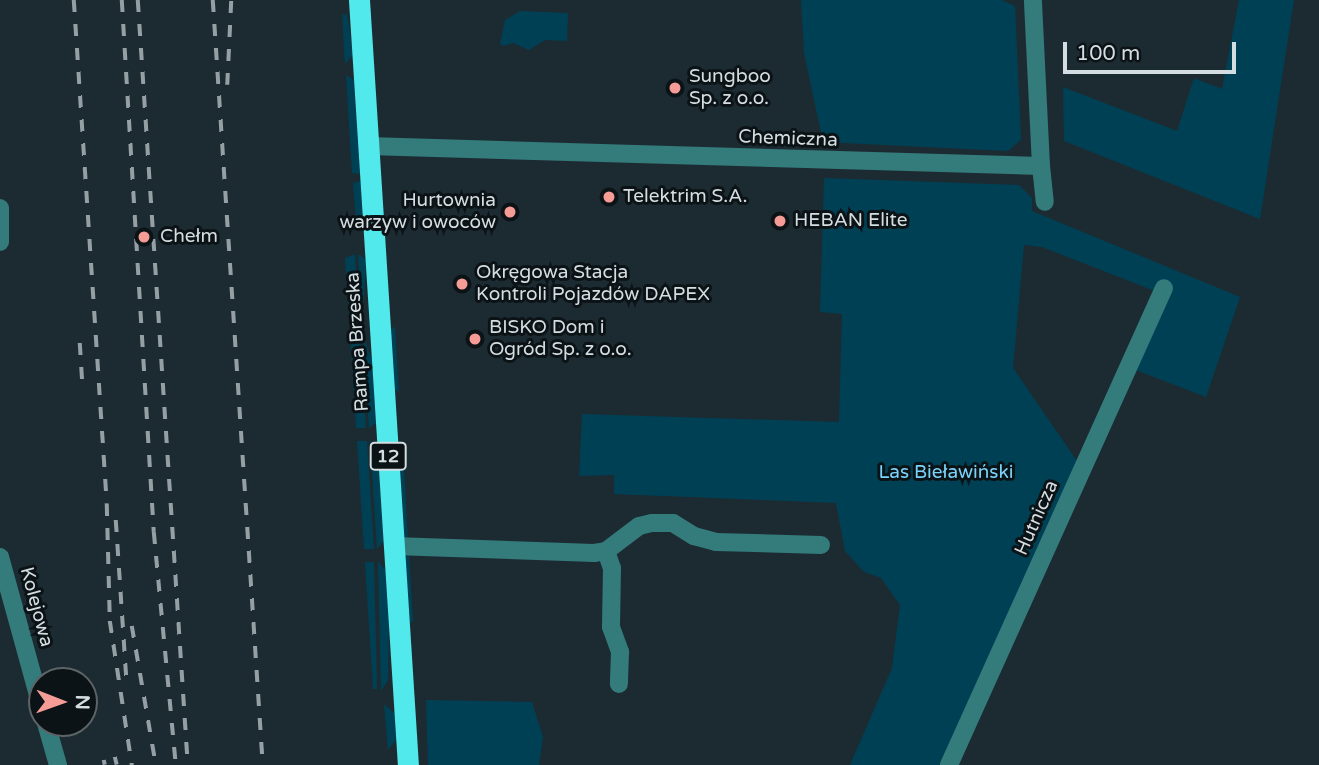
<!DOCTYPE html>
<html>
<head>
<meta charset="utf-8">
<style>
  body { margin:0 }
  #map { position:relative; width:1319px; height:765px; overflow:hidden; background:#1c2b32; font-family:"Varela Round",sans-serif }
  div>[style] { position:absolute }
  .green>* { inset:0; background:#004055 }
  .minor>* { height:18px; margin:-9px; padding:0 9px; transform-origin:9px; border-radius:9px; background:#347b7c }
  .highway>* { height:21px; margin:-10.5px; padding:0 10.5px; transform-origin:10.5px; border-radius:10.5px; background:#51e9ec }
  .rail>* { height:3.5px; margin-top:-1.75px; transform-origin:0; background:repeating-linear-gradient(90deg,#95a0a5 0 12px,transparent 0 24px) }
  .dots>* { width:19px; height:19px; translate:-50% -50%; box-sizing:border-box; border:4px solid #0c1316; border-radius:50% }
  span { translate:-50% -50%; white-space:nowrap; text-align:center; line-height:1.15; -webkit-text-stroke:6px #0c1316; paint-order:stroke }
  .shield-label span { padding:2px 5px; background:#0c1316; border:2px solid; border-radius:5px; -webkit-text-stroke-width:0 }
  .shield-label { font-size:18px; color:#d4dde1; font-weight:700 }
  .poi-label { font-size:19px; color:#d4dde1 }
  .left { translate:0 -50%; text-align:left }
  .right { translate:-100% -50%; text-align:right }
  .street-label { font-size:19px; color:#d4dde1 }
  .park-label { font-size:19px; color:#78d2f9 }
  .north { position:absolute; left:28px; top:667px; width:70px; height:70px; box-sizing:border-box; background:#0c1316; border:2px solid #5c6467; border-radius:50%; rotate:91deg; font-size:19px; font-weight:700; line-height:28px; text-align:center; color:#d4dde1 }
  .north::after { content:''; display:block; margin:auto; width:24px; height:32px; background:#f59c96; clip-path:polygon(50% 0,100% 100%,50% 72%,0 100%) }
  .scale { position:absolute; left:1063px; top:42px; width:173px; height:32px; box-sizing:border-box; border:4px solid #d4dde1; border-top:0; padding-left:9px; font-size:21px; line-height:24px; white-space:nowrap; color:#d4dde1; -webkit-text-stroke:5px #0c1316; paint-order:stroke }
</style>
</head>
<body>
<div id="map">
  <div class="green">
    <div style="clip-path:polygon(801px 0,1002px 0,1015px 6px,1021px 140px,1008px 151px,823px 142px,804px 53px)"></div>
    <div style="clip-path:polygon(1239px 0,1294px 0,1260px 219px,1064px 141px,1063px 87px,1177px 131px,1194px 78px,1222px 89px)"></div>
    <div style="clip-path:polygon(520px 11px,568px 13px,567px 41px,545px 40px,529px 50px,513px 43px,503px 46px,500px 44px,505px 20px)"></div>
    <div style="clip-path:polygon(347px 14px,353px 55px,345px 64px,342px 15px)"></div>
    <div style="clip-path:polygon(346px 75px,354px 80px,360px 174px,352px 173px)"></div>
    <div style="clip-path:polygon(824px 178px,1019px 185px,1032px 198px,1032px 211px,1240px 297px,1206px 397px,1133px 369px,1165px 295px,1042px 247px,1024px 245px,1013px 368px,1079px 464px,942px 765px,850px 765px,892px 668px,900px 605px,881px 578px,864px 572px,845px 551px,836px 503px,614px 494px,614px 475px,579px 476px,582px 414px,839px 422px,842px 314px,820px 312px)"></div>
    <div style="clip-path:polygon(361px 181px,363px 212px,356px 223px,353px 183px)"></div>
    <div style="clip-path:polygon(355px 254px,366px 428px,356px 428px,345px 258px)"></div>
    <div style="clip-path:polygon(358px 254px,366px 260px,364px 301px,361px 301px)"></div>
    <div style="clip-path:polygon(395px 326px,399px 392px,394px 389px,390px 331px)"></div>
    <div style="clip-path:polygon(363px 336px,372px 359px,376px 423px,369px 428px)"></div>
    <div style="clip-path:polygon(370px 440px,378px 448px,384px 541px,377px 549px)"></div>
    <div style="clip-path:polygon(357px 441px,367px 441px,374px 549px,364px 549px)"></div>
    <div style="clip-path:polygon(404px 467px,408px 542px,403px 539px,400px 468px)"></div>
    <div style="clip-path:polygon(409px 554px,413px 622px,410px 622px,403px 560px)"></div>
    <div style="clip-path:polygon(378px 561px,386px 571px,389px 606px,388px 680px,381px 691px)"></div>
    <div style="clip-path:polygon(365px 562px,374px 562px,377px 689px,373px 689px)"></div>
    <div style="clip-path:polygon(426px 700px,532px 702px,543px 737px,539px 765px,428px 765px)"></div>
    <div style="clip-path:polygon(384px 704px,395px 714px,396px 740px,388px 750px)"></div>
  </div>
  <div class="minor">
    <div style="left:368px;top:146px;width:673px;rotate:1.7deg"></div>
    <div style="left:1041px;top:166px;width:166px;rotate:-92.8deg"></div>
    <div style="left:1041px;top:166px;width:36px;rotate:84deg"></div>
    <div style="left:0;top:208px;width:34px;rotate:90deg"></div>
    <div style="left:394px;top:546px;width:200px;rotate:2deg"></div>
    <div style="left:594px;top:553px;width:12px;rotate:-9deg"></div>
    <div style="left:606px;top:551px;width:41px;rotate:-37.1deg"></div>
    <div style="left:639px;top:526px;width:13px;rotate:-13deg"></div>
    <div style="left:652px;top:523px;width:21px"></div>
    <div style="left:673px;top:523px;width:25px;rotate:32deg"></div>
    <div style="left:694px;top:536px;width:23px;rotate:15deg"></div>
    <div style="left:716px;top:542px;width:105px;rotate:1.6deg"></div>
    <div style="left:606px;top:551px;width:18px;rotate:71deg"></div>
    <div style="left:612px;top:568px;width:59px;rotate:91deg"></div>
    <div style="left:611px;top:627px;width:27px;rotate:70deg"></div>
    <div style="left:620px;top:652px;width:32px;rotate:92deg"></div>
    <div style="left:0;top:557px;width:158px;rotate:74.6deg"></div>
    <div style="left:46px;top:723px;width:44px;rotate:74.1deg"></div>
    <div style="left:949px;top:765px;width:523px;rotate:-65.74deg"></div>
  </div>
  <div class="highway">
    <div style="left:359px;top:0;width:767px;rotate:86.34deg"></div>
  </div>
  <div class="rail">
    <div style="left:74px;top:0;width:505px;rotate:86.25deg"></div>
    <div style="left:107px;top:504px;width:117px;rotate:88.5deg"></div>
    <div style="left:110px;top:621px;width:146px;rotate:81.3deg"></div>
    <div style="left:122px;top:0;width:533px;rotate:86.56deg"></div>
    <div style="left:154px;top:532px;width:234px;rotate:84.6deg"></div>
    <div style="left:138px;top:0;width:767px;rotate:86.26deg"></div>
    <div style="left:213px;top:0;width:767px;rotate:86.26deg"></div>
    <div style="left:227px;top:85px;width:85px;rotate:-87.3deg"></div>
    <div style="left:80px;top:343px;width:48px;rotate:86.4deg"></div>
    <div style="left:116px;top:520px;width:165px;rotate:86.2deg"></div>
    <div style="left:132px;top:626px;width:141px;rotate:80.2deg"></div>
    <div style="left:115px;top:757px;width:8px;rotate:76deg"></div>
    <div style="left:104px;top:760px;width:5px;rotate:79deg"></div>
  </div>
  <div class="dots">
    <div style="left:675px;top:88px;background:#f59c96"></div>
    <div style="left:609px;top:197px;background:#f59c96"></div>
    <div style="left:510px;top:212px;background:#f59c96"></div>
    <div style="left:780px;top:221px;background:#f59c96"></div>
    <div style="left:144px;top:237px;background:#f59c96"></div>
    <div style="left:462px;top:284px;background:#f59c96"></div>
    <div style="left:475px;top:339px;background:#f59c96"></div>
  </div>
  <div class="shield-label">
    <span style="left:388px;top:456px">12</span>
  </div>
  <div class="poi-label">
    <span class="left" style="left:689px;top:88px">Sungboo<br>Sp. z o.o.</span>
    <span class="left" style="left:623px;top:197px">Telektrim S.A.</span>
    <span class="right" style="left:496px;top:212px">Hurtownia<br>warzyw i owoców</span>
    <span class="left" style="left:794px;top:221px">HEBAN Elite</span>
    <span class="left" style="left:160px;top:237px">Chełm</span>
    <span class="left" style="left:476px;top:284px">Okręgowa Stacja<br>Kontroli Pojazdów DAPEX</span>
    <span class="left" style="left:489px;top:339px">BISKO Dom i<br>Ogród Sp. z o.o.</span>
  </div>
  <div class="street-label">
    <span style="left:788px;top:139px;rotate:2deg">Chemiczna</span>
    <span style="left:358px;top:342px;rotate:-94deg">Rampa Brzeska</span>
    <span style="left:1037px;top:518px;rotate:-66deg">Hutnicza</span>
    <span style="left:36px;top:607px;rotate:75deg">Kolejowa</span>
  </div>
  <div class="park-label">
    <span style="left:946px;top:473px">Las Bieławiński</span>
  </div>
  <div class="north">N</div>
  <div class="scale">100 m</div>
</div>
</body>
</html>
